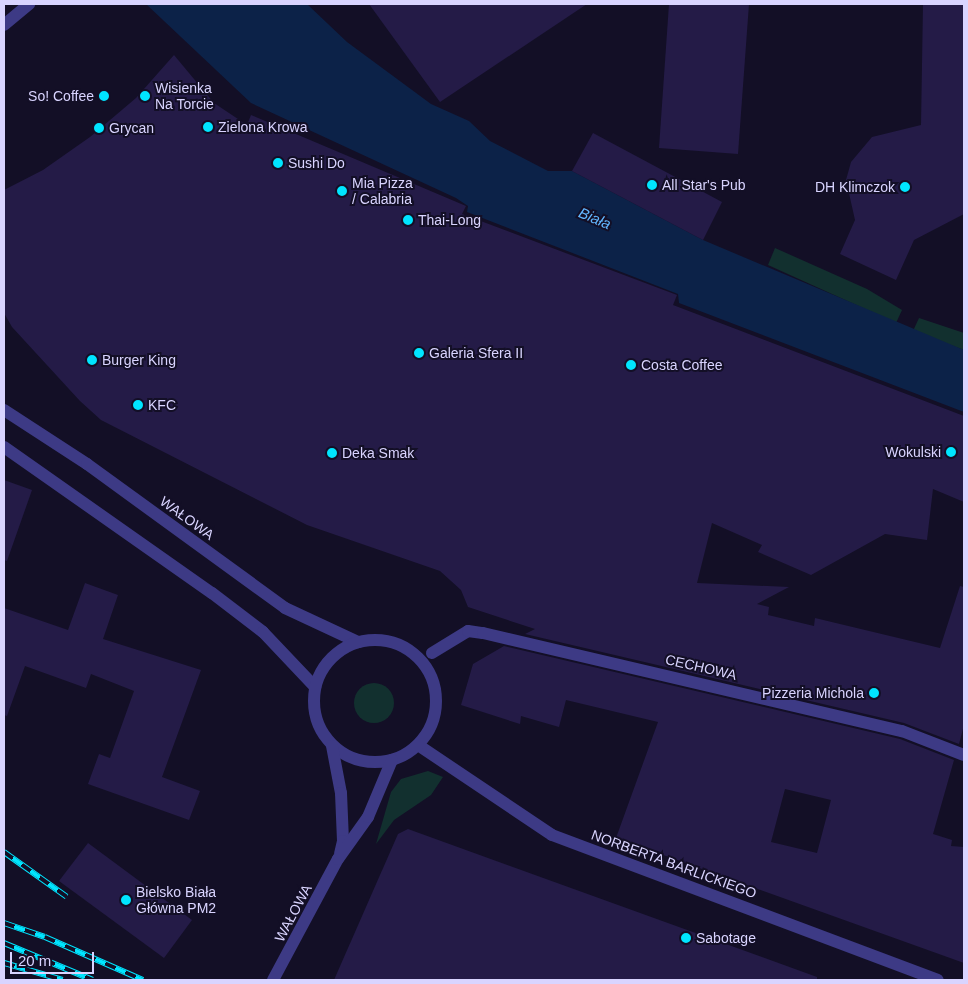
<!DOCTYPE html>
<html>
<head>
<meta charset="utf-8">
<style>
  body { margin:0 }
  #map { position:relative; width:968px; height:984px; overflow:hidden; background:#130f26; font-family:Helvetica,sans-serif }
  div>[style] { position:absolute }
  .green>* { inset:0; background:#12302f }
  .round { border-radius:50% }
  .water>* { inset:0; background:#0c2248 }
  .building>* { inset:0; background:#241b47 }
  .pedestrian>* { height:12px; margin:-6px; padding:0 6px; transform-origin:6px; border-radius:6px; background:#3d3a85 }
  .minor>* { height:12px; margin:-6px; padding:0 6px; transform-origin:6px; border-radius:6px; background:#3d3a85 }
  .tertiary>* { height:12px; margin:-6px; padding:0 6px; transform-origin:6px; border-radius:6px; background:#3d3a85 }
  .tertiary>.ring { margin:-6px; padding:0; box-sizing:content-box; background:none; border:12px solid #3d3a85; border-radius:50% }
  .rail>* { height:5.5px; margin-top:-2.75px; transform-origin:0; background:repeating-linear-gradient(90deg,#130f26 0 11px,#00e5ff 0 22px); box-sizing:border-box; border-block:1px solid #00e5ff }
  .dots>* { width:14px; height:14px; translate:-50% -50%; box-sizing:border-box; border:2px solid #130f26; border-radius:50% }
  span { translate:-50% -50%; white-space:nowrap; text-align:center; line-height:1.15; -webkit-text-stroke:4px #130f26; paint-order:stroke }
  .poi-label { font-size:14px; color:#d9d4ff }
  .left { translate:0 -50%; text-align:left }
  .right { translate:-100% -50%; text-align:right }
  .street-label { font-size:14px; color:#d9d4ff }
  .water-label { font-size:15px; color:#62b6ff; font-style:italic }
  .frame { position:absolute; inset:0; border:5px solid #d9d4ff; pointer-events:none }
  .scale { position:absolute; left:10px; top:952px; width:84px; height:22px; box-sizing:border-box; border:2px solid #d9d4ff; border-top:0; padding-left:6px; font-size:15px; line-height:18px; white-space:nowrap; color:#d9d4ff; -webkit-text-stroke:4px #130f26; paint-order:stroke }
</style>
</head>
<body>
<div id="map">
  <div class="green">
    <div style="clip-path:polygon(775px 248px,867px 289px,902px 310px,896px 323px,768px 265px)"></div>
    <div style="clip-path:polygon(919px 318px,964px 333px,964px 350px,913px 331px)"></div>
    <div class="round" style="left:354px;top:683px;width:40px;height:40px"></div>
    <div style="clip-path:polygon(428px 771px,443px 777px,431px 795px,394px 820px,376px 844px,391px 792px,401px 779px)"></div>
  </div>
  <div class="water">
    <div style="clip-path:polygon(146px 4px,307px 4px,347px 42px,431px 104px,469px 121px,490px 141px,548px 171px,572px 171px,703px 240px,964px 350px,964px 412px,679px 303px,678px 294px,467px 212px,468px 206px,456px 198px,251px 103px)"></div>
  </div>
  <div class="building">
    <div style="clip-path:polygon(369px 4px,587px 4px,440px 102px)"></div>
    <div style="clip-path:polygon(669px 4px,749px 4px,738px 154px,659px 148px)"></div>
    <div style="clip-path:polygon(923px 4px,964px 4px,964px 214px,914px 240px,896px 280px,840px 254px,855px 220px,846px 180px,851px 162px,872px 137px,921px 125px)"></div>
    <div style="clip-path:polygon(174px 55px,214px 103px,247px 125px,251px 115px,466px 206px,462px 214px,677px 295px,673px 305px,964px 416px,964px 502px,933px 489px,927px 540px,885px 534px,811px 575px,758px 552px,762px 545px,712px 523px,697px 583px,789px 587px,757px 604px,769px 607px,768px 615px,814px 626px,815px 618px,940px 648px,960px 586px,964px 587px,964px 725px,959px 744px,904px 723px,525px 634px,535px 629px,468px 607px,461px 590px,440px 571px,307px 525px,101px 420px,80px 401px,12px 327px,4px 313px,4px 190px,43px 170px,90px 137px,136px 98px)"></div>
    <div style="clip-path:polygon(593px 133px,722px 202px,703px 240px,572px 171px)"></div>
    <div style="clip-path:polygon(4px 480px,32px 490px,7px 561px,4px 560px)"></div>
    <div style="clip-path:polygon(85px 583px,118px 595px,103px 639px,201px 670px,162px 777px,200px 791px,189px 820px,88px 784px,99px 754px,110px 758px,134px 691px,91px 674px,86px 688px,25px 666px,7px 716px,4px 715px,4px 608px,68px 630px)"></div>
    <div style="clip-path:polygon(evenodd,504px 646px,900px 739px,954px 760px,933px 834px,952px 840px,951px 846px,964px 847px,964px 963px,616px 838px,658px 722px,566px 700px,559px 727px,521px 716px,520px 724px,461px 705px,473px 664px,504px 646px,785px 789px,831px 800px,817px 853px,771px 842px,785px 789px)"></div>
    <div style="clip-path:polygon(408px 829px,817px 977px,817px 980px,334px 980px,398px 834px)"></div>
    <div style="clip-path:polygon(88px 843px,192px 920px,164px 958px,59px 881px)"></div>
  </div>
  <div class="pedestrian">
    <div style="left:432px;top:653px;width:42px;rotate:-31.4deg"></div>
    <div style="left:468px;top:631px;width:15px;rotate:8deg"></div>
    <div style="left:483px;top:633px;width:430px;rotate:13.2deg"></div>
    <div style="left:902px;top:731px;width:66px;rotate:21.2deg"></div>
  </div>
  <div class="minor">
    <div style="left:418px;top:745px;width:161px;rotate:33.9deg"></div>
    <div style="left:552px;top:835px;width:412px;rotate:20.6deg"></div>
  </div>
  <div class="tertiary">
    <div style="left:4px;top:25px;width:33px;rotate:-40deg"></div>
    <div style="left:4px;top:410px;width:99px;rotate:33deg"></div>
    <div style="left:87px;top:464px;width:245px;rotate:36deg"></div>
    <div style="left:285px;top:608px;width:81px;rotate:25deg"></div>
    <div style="left:4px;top:447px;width:254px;rotate:35.1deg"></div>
    <div style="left:212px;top:593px;width:64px;rotate:37.4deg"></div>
    <div style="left:263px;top:632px;width:76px;rotate:46.6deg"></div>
    <div class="ring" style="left:314px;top:640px;width:110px;height:110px"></div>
    <div style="left:332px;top:746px;width:48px;rotate:79.2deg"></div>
    <div style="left:341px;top:793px;width:48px;rotate:87.6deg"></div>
    <div style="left:343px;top:841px;width:13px;rotate:103deg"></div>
    <div style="left:273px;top:980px;width:137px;rotate:-61.8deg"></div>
    <div style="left:338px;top:859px;width:52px;rotate:-54.5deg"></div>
    <div style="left:368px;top:817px;width:62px;rotate:-67.2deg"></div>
  </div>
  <div class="rail">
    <div style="left:4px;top:852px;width:77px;rotate:35.5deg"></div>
    <div style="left:4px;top:923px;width:43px;rotate:18.9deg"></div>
    <div style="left:45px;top:937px;width:107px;rotate:23.7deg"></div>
    <div style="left:4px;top:943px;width:96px;rotate:22.6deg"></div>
    <div style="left:4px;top:963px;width:61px;rotate:16.1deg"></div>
  </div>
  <div class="dots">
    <div style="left:104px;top:96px;background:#00e5ff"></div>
    <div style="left:145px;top:96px;background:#00e5ff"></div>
    <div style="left:208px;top:127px;background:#00e5ff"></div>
    <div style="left:99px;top:128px;background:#00e5ff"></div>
    <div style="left:278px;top:163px;background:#00e5ff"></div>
    <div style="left:652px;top:185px;background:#00e5ff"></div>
    <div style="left:905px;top:187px;background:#00e5ff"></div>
    <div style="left:342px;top:191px;background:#00e5ff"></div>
    <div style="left:408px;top:220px;background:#00e5ff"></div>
    <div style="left:419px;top:353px;background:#00e5ff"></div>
    <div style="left:92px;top:360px;background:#00e5ff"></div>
    <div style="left:631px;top:365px;background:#00e5ff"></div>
    <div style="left:138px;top:405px;background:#00e5ff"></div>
    <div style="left:951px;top:452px;background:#00e5ff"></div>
    <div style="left:332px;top:453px;background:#00e5ff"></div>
    <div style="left:874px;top:693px;background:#00e5ff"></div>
    <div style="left:126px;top:900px;background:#00e5ff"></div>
    <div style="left:686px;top:938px;background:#00e5ff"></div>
  </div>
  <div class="poi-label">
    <span class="left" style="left:155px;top:96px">Wisienka<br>Na Torcie</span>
    <span class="right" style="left:94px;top:96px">So! Coffee</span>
    <span class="left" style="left:218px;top:127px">Zielona Krowa</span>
    <span class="left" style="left:109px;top:128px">Grycan</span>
    <span class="left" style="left:288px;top:163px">Sushi Do</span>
    <span class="left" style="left:352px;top:191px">Mia Pizza<br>/ Calabria</span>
    <span class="left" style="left:662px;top:185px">All Star's Pub</span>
    <span class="right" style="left:895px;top:187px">DH Klimczok</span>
    <span class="left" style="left:418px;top:220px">Thai-Long</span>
    <span class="left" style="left:429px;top:353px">Galeria Sfera II</span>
    <span class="left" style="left:102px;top:360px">Burger King</span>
    <span class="left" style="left:641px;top:365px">Costa Coffee</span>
    <span class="left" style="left:148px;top:405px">KFC</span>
    <span class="right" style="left:941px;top:452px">Wokulski</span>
    <span class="left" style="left:342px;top:453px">Deka Smak</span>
    <span class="right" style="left:864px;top:693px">Pizzeria Michola</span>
    <span class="left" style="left:136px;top:900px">Bielsko Biała<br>Główna PM2</span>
    <span class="left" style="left:696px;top:938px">Sabotage</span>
  </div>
  <div class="street-label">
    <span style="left:187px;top:518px;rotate:36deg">WAŁOWA</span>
    <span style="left:701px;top:667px;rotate:13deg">CECHOWA</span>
    <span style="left:674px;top:864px;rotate:20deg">NORBERTA BARLICKIEGO</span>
    <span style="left:293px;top:913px;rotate:-62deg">WAŁOWA</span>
  </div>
  <div class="water-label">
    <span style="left:595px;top:218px;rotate:23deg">Biała</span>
  </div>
  <div class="frame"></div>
  <div class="scale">20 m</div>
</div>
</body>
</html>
